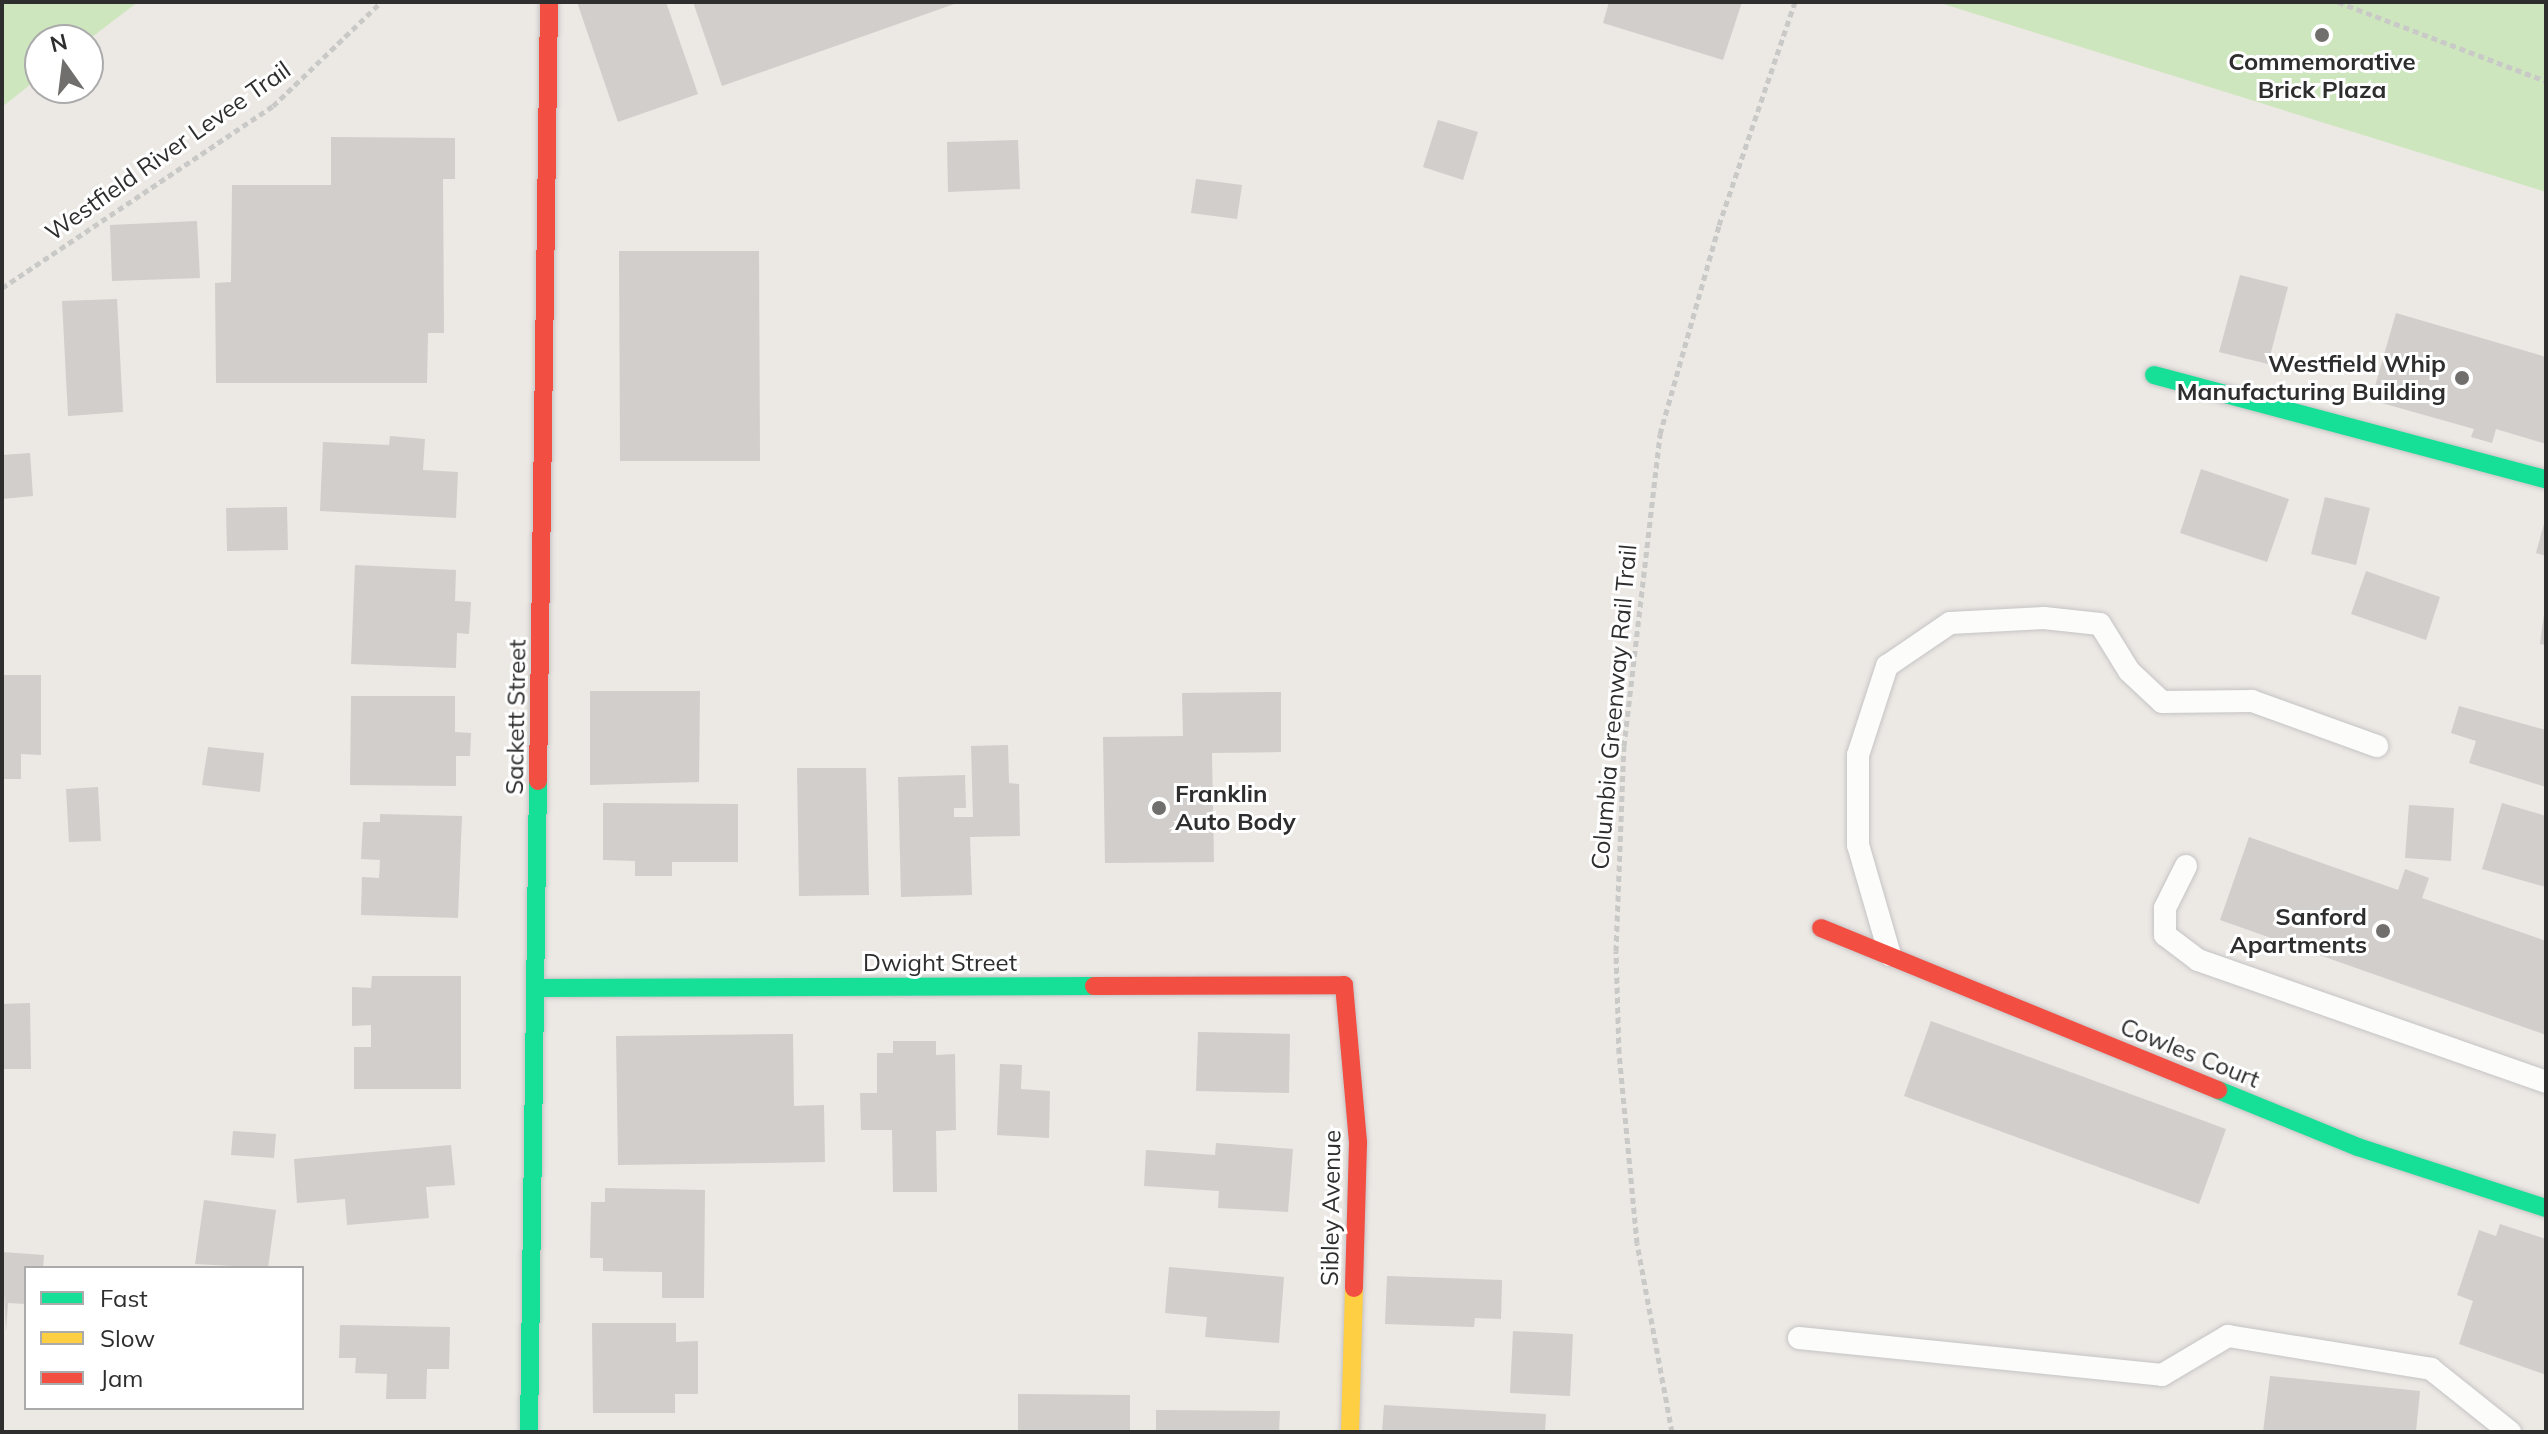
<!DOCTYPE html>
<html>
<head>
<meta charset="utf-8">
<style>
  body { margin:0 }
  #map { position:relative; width:2548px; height:1434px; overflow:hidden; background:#ece8e4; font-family:Mulish,sans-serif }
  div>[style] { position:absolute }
  .green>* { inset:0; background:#cee6be }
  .building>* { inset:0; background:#d1cecb }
  .path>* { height:5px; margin-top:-2.5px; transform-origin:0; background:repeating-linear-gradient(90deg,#c9c9c8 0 6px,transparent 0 10px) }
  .roads { filter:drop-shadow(0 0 2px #c5c4c5) drop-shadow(0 0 2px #c5c4c5) }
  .lane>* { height:22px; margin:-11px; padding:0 11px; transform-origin:11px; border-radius:11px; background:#fcfcfb }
  .fast>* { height:18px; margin:-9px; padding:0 9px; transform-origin:9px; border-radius:9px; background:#16e098 }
  .slow>* { height:18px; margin:-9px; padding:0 9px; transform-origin:9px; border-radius:9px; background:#ffcf43 }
  .jam>* { height:18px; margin:-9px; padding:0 9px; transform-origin:9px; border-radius:9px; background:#f24e42 }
  .dots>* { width:22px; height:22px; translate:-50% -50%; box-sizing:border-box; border:4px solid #fff; border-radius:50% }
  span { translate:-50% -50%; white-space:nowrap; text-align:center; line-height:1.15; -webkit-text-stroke:6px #fff; paint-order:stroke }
  .poi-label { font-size:24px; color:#2e2e2e; font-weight:700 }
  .right { translate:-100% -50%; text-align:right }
  .left { translate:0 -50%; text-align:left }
  .street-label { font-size:24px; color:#2e2e2e }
  .frame { position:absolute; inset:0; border:4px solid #2e2e2e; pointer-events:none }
  .legend { position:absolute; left:24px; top:1266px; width:280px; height:144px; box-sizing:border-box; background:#fff; border:2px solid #ababab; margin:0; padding:10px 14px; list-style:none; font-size:24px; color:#2e2e2e }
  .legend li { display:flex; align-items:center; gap:16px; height:40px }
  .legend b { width:40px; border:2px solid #ababab }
  .north { position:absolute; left:24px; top:24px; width:80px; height:80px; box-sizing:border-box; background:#fff; border:2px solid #ababab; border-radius:50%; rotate:346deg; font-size:22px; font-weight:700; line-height:32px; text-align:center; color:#2e2e2e }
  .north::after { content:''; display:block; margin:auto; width:28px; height:36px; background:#706f6e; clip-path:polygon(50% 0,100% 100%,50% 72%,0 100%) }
</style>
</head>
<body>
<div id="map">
  <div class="green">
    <div style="clip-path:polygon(2px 2px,138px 2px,88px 40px,40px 40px,40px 77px,2px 107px)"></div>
    <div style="clip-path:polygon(1937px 2px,2546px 2px,2546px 192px)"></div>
  </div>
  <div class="building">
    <div style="clip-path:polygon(577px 2px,666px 2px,698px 94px,618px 122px)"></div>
    <div style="clip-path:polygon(693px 2px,960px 2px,722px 86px)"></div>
    <div style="clip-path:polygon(1609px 2px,1742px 2px,1723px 60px,1603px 23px)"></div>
    <div style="clip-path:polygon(1438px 120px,1478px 132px,1463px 180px,1423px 167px)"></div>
    <div style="clip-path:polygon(331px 137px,455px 138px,455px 179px,443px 179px,444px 333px,428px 333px,427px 383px,216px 383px,215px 283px,231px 282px,232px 185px,331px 185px)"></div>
    <div style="clip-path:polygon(1018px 140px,1020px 189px,948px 192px,947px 142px)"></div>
    <div style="clip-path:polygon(1196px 179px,1242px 185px,1237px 219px,1191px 213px)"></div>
    <div style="clip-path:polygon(197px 221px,200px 278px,112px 281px,110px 225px)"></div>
    <div style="clip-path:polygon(619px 251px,759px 251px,760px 461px,620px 461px)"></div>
    <div style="clip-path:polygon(2240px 275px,2288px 287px,2268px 364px,2219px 352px)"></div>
    <div style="clip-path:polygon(117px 299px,123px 412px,68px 416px,62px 301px)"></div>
    <div style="clip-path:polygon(2396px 313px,2546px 357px,2546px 444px,2496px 429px,2492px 443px,2471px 437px,2474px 429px,2371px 400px)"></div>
    <div style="clip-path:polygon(390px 436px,425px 439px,423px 470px,458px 472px,456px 518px,320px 511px,323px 442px,389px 445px)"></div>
    <div style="clip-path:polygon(30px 453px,33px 496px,2px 499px,2px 455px)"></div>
    <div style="clip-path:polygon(2201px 469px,2289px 499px,2267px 562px,2180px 533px)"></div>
    <div style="clip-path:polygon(2325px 497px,2370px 508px,2356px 565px,2311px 554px)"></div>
    <div style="clip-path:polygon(287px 507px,288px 550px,227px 551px,226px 508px)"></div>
    <div style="clip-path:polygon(2545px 520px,2546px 520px,2546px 556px,2536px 553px)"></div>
    <div style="clip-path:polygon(355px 565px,456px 570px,455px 601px,471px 602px,469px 634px,457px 633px,456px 668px,351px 664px)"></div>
    <div style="clip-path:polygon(2366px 571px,2440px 597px,2426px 640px,2351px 614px)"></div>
    <div style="clip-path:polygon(2544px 614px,2546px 614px,2546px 645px,2540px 644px)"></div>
    <div style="clip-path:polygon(2px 675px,41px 675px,41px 755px,21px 754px,21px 779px,2px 779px)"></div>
    <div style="clip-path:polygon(590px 691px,700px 691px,699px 782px,590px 785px)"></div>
    <div style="clip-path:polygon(1281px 692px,1281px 752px,1212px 753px,1214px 862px,1105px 863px,1103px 737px,1183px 736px,1182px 693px)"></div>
    <div style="clip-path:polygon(351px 696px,455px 696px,455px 732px,471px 733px,470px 756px,456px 756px,456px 786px,350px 785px)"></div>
    <div style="clip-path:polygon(2459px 706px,2546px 730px,2546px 787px,2469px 763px,2476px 741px,2451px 733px)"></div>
    <div style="clip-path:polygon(1008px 745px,1009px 783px,1019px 784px,1020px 836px,970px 837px,972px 895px,901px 897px,898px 777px,965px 775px,966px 808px,954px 808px,954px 817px,973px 817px,971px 746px)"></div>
    <div style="clip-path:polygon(208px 747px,264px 753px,260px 792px,202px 785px)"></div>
    <div style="clip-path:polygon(797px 768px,866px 768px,869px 895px,799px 896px)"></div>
    <div style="clip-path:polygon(98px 787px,101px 841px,69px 842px,66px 789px)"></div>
    <div style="clip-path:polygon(603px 803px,738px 804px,738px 862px,672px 862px,672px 876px,635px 876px,635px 861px,603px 860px)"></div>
    <div style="clip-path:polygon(2502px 803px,2546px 816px,2546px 887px,2482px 869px)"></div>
    <div style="clip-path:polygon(2409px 805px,2454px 808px,2451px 861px,2405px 858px)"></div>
    <div style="clip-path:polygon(380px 814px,462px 816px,458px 918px,361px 915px,362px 877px,379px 878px,380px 860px,361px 859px,363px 822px,380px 822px)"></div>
    <div style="clip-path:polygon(2249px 837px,2398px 890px,2405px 869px,2429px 878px,2422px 898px,2546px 941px,2546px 1035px,2220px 920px)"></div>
    <div style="clip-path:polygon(372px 976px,461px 976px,461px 1089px,354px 1089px,354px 1047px,371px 1047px,371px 1025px,352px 1026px,352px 987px,371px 988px)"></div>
    <div style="clip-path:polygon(30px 1003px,31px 1069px,2px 1069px,2px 1004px)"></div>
    <div style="clip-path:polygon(1931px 1021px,2226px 1129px,2199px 1204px,1904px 1096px)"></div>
    <div style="clip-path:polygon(1198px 1032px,1290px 1034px,1289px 1093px,1196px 1091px)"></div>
    <div style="clip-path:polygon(793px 1034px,794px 1106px,824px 1105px,825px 1162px,618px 1165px,616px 1036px)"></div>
    <div style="clip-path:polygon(893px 1041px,936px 1041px,936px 1055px,955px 1054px,956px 1130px,936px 1131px,937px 1192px,893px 1192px,892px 1130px,861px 1130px,860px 1093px,877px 1093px,877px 1053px,893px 1053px)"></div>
    <div style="clip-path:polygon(1000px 1064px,1022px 1065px,1021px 1089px,1050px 1091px,1049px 1138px,997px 1135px)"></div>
    <div style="clip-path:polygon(233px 1131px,276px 1134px,274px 1158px,231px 1155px)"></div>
    <div style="clip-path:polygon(1216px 1143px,1293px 1149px,1288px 1212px,1218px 1208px,1219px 1191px,1144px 1186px,1146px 1150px,1215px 1155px)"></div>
    <div style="clip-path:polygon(451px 1145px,455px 1185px,426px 1187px,429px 1218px,347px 1225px,345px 1199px,297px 1203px,294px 1159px)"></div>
    <div style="clip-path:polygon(605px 1188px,705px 1190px,704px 1298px,662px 1298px,662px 1272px,603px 1271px,603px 1258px,590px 1258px,591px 1202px,605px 1202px)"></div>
    <div style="clip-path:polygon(204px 1200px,276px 1210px,268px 1268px,195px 1264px)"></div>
    <div style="clip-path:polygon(2500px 1224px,2546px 1239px,2546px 1375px,2459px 1344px,2473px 1301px,2457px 1295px,2479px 1230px,2496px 1236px)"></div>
    <div style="clip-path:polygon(2px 1252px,44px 1255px,43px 1268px,26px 1268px,26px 1304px,8px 1303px,6px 1332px)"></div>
    <div style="clip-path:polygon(1169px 1267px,1284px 1277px,1279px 1343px,1205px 1337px,1207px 1317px,1165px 1313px)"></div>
    <div style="clip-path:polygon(1387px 1276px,1502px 1280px,1501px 1319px,1475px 1318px,1474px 1327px,1385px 1324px)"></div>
    <div style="clip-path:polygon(592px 1323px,676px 1323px,676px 1342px,698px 1341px,698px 1394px,675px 1394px,675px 1413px,593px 1413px)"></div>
    <div style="clip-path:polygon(340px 1325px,450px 1327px,449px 1369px,427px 1369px,426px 1399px,386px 1399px,387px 1374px,355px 1373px,356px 1358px,339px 1358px)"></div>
    <div style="clip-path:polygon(1513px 1331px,1573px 1334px,1570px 1396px,1510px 1393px)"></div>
    <div style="clip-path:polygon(2270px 1376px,2420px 1391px,2416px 1432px,2263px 1432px)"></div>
    <div style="clip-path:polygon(1018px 1394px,1130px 1395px,1130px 1432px,1018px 1432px)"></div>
    <div style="clip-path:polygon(1384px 1405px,1546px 1414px,1545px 1432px,1382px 1432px)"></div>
    <div style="clip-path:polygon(1156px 1410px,1280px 1411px,1279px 1432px,1156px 1432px)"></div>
  </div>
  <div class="path">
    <div style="left:2338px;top:2px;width:222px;rotate:20.8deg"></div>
    <div style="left:2px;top:288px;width:326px;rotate:-33.9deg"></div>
    <div style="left:273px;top:106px;width:150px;rotate:-43.9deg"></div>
    <div style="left:1672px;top:1432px;width:192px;rotate:-100.5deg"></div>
    <div style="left:1637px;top:1243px;width:191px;rotate:-95.4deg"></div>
    <div style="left:1619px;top:1053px;width:102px;rotate:-91.7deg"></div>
    <div style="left:1616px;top:951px;width:205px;rotate:-87.8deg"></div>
    <div style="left:1624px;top:746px;width:314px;rotate:-83.4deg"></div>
    <div style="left:1660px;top:434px;width:217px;rotate:-74.2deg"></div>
    <div style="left:1719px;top:225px;width:236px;rotate:-71.2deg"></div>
  </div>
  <div class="roads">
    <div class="lane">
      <div style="left:2186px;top:866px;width:47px;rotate:116.6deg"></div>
      <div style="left:2165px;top:908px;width:27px;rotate:90deg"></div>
      <div style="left:2165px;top:935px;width:41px;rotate:37.1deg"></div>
      <div style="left:2198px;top:960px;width:369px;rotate:19.3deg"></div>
      <div style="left:1890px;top:955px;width:115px;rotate:-106.2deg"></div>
      <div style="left:1858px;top:845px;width:90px;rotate:-90deg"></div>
      <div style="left:1858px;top:755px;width:94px;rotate:-72deg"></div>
      <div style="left:1887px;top:666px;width:76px;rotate:-34.3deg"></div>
      <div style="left:1950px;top:623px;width:94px;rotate:-3deg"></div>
      <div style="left:2044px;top:618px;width:56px;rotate:6.1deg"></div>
      <div style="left:2100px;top:624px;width:55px;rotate:58.3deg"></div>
      <div style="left:2129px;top:671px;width:45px;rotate:43.2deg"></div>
      <div style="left:2162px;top:702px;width:90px;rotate:-0.6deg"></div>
      <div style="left:2252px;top:701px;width:133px;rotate:19.8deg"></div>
      <div style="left:1799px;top:1338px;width:365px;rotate:5.8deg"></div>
      <div style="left:2162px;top:1375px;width:77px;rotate:-30.6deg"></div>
      <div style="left:2228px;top:1336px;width:206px;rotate:9.2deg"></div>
      <div style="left:2431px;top:1369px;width:101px;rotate:38.6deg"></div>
    </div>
    <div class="fast">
      <div style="left:2154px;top:375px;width:406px;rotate:14.9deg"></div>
      <div style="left:537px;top:988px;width:557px;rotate:-0.21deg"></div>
      <div style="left:2218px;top:1090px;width:151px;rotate:22.2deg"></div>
      <div style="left:2358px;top:1147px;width:198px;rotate:18deg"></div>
      <div style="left:529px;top:1432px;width:651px;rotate:-89.21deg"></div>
    </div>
    <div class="slow">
      <div style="left:1350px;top:1432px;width:144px;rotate:-88.4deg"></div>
    </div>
    <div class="jam">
      <div style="left:538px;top:781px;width:779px;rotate:-89.19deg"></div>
      <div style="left:1821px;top:928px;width:429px;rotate:22.2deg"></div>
      <div style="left:1094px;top:986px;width:250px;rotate:-0.2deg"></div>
      <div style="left:1344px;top:985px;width:159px;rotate:84.9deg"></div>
      <div style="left:1358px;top:1143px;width:145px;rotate:91.6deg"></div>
    </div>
  </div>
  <div class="dots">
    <div style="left:2322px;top:35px;background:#706f6e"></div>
    <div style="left:2462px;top:378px;background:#706f6e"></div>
    <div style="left:1159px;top:808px;background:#706f6e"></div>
    <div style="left:2383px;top:931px;background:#706f6e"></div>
  </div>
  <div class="poi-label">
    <span style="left:2322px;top:76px">Commemorative<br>Brick Plaza</span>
    <span class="right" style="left:2446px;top:378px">Westfield Whip<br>Manufacturing Building</span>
    <span class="left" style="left:1175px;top:808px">Franklin<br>Auto Body</span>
    <span class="right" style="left:2367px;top:931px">Sanford<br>Apartments</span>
  </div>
  <div class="street-label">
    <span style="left:168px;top:151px;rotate:-35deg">Westfield River Levee Trail</span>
    <span style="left:1614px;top:707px;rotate:-85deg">Columbia Greenway Rail Trail</span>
    <span style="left:516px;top:717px;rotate:-89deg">Sackett Street</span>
    <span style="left:940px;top:963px">Dwight Street</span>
    <span style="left:2190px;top:1053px;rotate:22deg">Cowles Court</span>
    <span style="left:1331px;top:1208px;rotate:-89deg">Sibley Avenue</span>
  </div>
  <div class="frame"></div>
  <ul class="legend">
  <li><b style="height:10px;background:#16e098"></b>Fast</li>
  <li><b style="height:10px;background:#ffcf43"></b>Slow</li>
  <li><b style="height:10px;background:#f24e42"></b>Jam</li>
  </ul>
  <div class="north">N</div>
</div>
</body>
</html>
